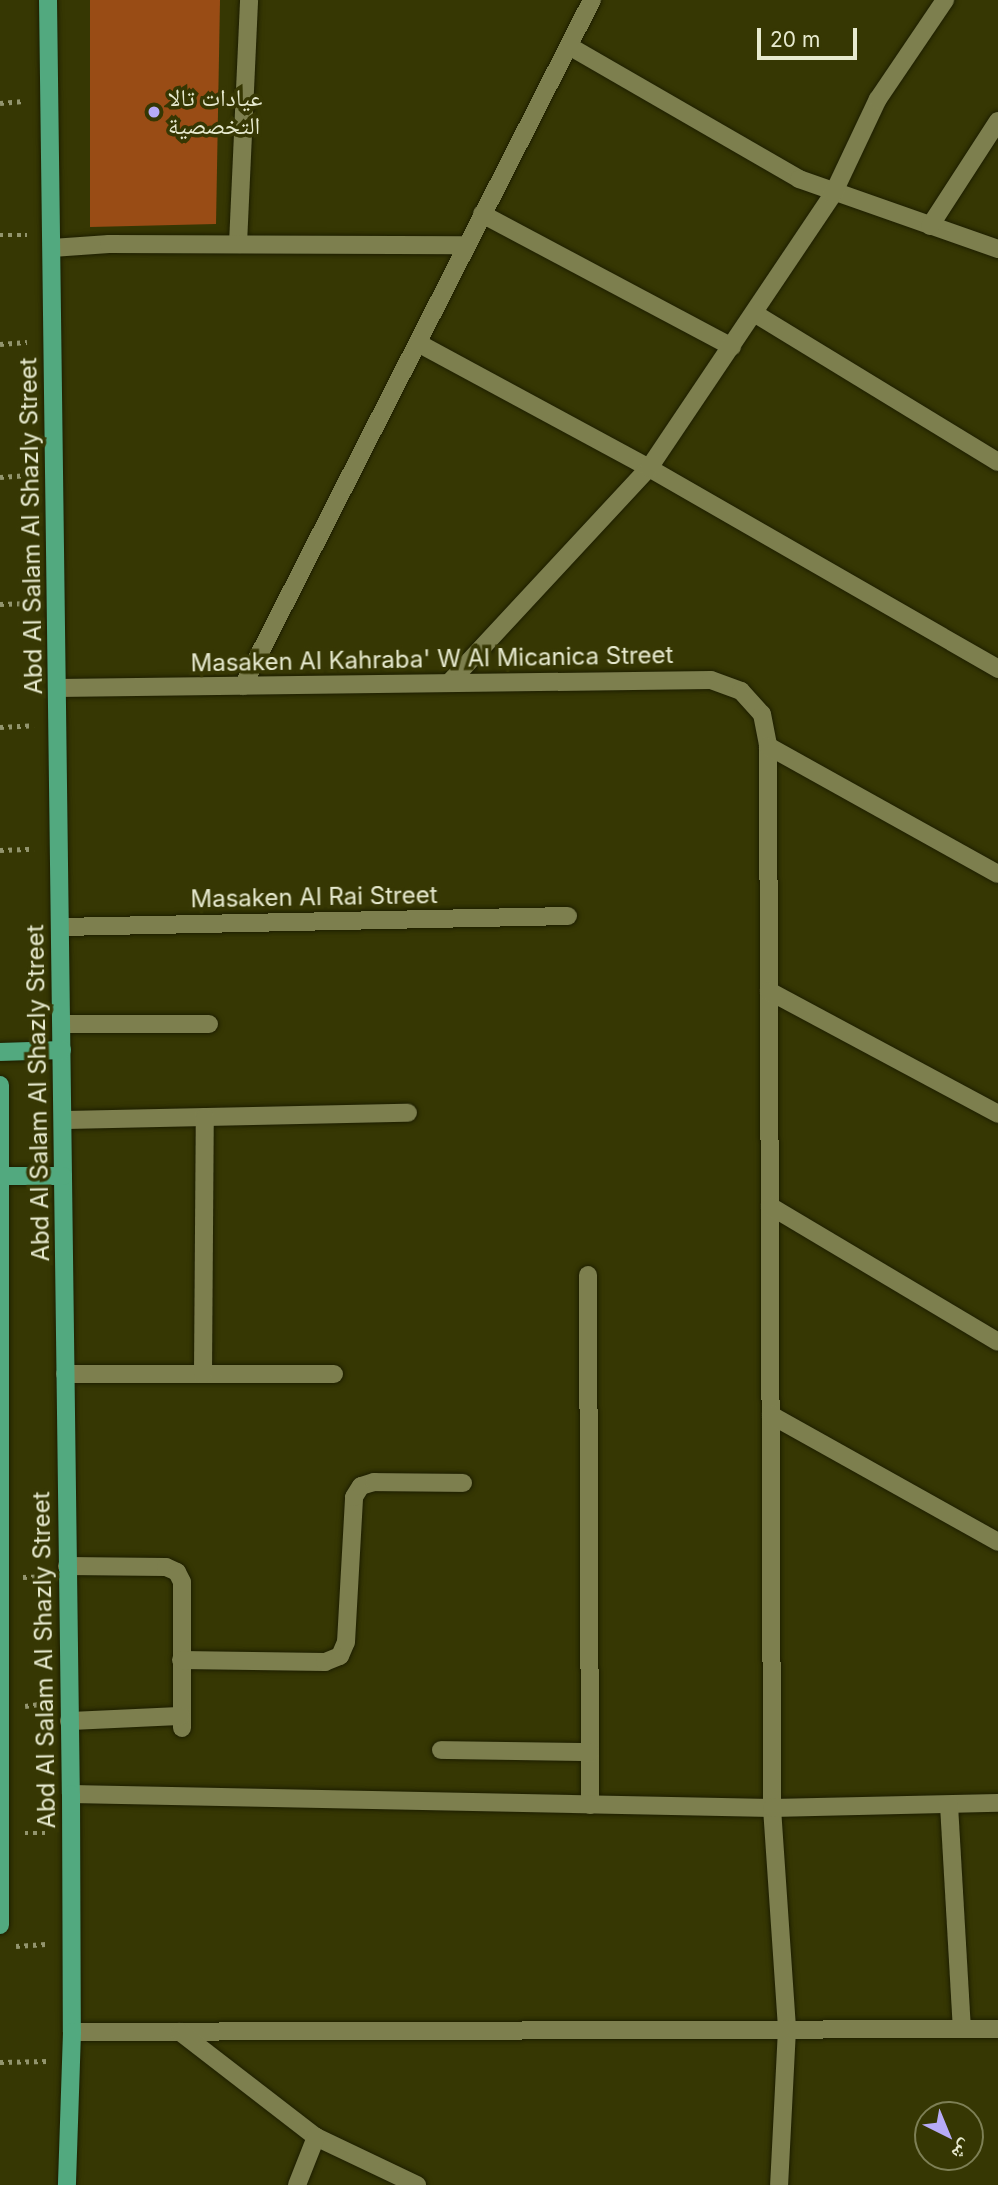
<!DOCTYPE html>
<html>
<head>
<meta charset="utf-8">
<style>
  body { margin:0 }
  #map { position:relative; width:998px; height:2185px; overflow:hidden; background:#363703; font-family:Inter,"Noto Naskh Arabic",sans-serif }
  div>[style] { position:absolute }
  .building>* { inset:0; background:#994c15 }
  .path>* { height:4.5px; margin-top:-2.25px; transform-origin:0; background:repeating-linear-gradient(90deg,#92946d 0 3.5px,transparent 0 8.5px) }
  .roads { filter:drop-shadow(0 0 2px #1d1e00) drop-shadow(0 0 2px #1d1e00) }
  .minor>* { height:18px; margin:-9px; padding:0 9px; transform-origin:9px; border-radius:9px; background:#7d7f4e }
  .major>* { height:18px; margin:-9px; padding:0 9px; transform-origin:9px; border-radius:9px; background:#52a97f }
  .dots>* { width:19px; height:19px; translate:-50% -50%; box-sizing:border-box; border:4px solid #363703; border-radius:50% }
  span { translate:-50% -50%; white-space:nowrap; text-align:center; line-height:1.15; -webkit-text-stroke:7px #363703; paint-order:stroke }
  .poi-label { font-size:24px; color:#e7eacf }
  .left { translate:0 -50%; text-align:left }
  .street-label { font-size:24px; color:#e7eacf }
  .north { position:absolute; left:914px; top:2101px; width:70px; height:70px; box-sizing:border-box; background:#363703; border:2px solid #7d7f55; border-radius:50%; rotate:137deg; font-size:19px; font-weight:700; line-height:28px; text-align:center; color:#e7eacf }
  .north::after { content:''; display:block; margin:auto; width:24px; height:32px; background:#b7abf7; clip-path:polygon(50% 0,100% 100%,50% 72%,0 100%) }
  .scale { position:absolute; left:757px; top:28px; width:100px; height:32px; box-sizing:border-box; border:4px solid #e7eacf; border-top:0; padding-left:9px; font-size:21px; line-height:24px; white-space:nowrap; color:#e7eacf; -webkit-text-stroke:5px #363703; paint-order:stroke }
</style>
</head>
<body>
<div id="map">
  <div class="building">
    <div style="clip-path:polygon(90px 0,220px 0,216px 224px,90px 227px)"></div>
  </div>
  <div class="path">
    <div style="left:0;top:103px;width:24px;rotate:-5deg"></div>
    <div style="left:0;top:235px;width:27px"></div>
    <div style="left:0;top:344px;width:27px;rotate:-4deg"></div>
    <div style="left:0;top:477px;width:29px;rotate:-4deg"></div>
    <div style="left:0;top:604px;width:31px;rotate:-2deg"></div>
    <div style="left:0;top:727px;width:34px;rotate:-3deg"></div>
    <div style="left:0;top:850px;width:34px;rotate:-2deg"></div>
    <div style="left:23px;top:1577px;width:23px;rotate:-2deg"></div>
    <div style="left:25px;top:1706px;width:22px;rotate:-8deg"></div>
    <div style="left:25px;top:1833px;width:22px"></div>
    <div style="left:16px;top:1946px;width:30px;rotate:-4deg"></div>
    <div style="left:0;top:2062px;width:48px;rotate:-1.2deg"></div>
  </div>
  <div class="roads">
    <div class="minor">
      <div style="left:569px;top:46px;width:266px;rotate:30deg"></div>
      <div style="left:799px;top:179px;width:211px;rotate:19.4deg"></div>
      <div style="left:482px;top:214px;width:283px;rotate:28deg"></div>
      <div style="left:930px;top:226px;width:125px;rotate:-57.1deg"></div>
      <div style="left:238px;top:244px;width:244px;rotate:-87.4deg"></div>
      <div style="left:52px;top:248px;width:57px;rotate:-4deg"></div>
      <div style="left:109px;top:244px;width:357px;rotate:0.2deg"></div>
      <div style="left:754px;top:313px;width:286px;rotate:31.4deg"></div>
      <div style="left:418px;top:343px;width:263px;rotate:28.4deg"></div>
      <div style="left:649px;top:468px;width:403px;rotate:29.9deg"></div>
      <div style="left:449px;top:683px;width:294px;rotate:-47.1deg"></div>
      <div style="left:649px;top:468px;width:330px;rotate:-56.1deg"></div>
      <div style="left:833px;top:194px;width:105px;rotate:-64.7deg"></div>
      <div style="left:878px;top:99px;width:120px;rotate:-55.9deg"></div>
      <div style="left:243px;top:686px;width:770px;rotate:-63.04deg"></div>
      <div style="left:57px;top:688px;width:654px;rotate:-0.7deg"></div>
      <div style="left:711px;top:680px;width:32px;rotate:20deg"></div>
      <div style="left:741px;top:691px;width:31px;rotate:48deg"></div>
      <div style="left:762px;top:714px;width:33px;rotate:79deg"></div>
      <div style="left:768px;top:746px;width:1062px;rotate:89.78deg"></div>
      <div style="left:772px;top:1808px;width:222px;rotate:86.1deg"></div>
      <div style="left:787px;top:2029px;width:156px;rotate:92.9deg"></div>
      <div style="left:768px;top:746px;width:263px;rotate:29.1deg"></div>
      <div style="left:61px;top:927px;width:507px;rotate:-1.24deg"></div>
      <div style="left:769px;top:991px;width:260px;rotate:28.2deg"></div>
      <div style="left:62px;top:1024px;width:147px"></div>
      <div style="left:63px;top:1120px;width:345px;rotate:-1.2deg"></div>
      <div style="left:770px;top:1206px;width:265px;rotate:30.8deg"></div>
      <div style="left:588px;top:1275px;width:530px;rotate:89.78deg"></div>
      <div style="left:65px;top:1374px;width:269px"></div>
      <div style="left:203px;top:1374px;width:257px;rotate:-89.6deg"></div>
      <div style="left:771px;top:1415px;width:260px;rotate:29.2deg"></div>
      <div style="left:67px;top:1566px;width:99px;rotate:0.6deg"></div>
      <div style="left:166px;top:1567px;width:12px;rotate:24deg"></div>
      <div style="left:177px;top:1572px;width:11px;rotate:63deg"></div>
      <div style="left:182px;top:1582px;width:146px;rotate:90deg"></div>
      <div style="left:181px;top:1660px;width:144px;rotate:0.8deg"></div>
      <div style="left:325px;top:1662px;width:16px;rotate:-22deg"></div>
      <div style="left:340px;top:1656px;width:15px;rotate:-67deg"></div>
      <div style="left:346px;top:1642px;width:145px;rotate:-86.8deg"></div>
      <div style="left:354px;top:1497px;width:13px;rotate:-58deg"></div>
      <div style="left:361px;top:1486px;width:14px;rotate:-17deg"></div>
      <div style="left:374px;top:1482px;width:89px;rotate:0.6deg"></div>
      <div style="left:69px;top:1721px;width:112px;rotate:-2.6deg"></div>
      <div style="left:441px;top:1750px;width:149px;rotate:0.8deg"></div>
      <div style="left:71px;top:1794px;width:701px;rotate:1.14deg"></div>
      <div style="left:772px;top:1808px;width:226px;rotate:-1.3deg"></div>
      <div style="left:949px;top:1805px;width:223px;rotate:86.7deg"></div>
      <div style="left:72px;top:2032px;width:926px;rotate:-0.19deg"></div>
      <div style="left:180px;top:2032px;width:172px;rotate:37.7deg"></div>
      <div style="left:316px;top:2137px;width:112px;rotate:25.4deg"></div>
      <div style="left:297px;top:2185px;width:52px;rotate:-68.4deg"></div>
    </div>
    <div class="major">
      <div style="left:48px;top:0;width:1794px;rotate:89.27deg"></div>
      <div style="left:71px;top:1794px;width:238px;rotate:89.8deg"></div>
      <div style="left:72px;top:2032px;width:153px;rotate:91.9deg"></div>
      <div style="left:0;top:1052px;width:62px;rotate:-1.8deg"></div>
      <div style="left:0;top:1085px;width:840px;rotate:90deg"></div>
      <div style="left:2px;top:1176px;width:61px"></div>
    </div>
  </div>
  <div class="dots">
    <div style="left:154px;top:112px;background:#b7abf7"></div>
  </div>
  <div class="poi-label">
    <span class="left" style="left:168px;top:112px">عيادات تالا<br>التخصصية</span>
  </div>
  <div class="street-label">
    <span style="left:31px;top:526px;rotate:-91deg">Abd Al Salam Al Shazly Street</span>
    <span style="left:432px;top:659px;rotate:-1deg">Masaken Al Kahraba' W Al Micanica Street</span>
    <span style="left:314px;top:897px;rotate:-1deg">Masaken Al Rai Street</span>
    <span style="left:38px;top:1093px;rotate:-91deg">Abd Al Salam Al Shazly Street</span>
    <span style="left:44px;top:1660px;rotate:-91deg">Abd Al Salam Al Shazly Street</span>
  </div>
  <div class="north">ش</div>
  <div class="scale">20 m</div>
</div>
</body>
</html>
